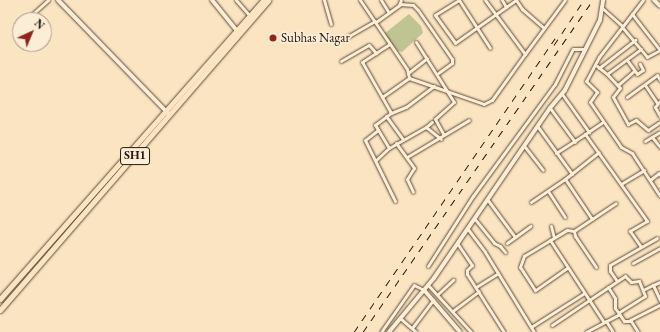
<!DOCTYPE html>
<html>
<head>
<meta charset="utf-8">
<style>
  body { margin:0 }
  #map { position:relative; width:660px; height:332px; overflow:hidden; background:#fbe4c2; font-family:"EB Garamond",serif }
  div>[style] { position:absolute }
  .green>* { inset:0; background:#c0c492 }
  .roads { filter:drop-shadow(0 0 1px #5c4c39) drop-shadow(0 0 1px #5c4c39) }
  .minor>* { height:3px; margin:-1.5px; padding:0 1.5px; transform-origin:1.5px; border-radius:1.5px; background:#fcedd7 }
  .tertiary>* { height:4px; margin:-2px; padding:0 2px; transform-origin:2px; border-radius:2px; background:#fcedd7 }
  .primary>* { height:5px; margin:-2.5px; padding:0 2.5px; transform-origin:2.5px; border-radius:2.5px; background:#fbe4c2 }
  .rail>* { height:1px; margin-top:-0.5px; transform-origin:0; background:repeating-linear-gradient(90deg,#271a0b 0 7px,transparent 0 14px) }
  .dots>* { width:11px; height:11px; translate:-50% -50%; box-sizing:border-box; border:2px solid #fcedd7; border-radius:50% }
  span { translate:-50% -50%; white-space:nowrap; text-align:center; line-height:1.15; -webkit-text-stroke:3.5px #fcedd7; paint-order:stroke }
  .shield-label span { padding:1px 3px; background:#fcedd7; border:1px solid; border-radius:3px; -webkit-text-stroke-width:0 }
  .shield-label { font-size:12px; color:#271a0b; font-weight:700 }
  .poi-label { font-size:13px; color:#271a0b }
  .left { translate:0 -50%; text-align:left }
  .north { position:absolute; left:12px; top:12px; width:40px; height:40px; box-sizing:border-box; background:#fcedd7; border:1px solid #a79985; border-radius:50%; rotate:44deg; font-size:11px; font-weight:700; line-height:16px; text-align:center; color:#271a0b }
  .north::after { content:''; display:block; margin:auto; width:14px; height:18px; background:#8f2418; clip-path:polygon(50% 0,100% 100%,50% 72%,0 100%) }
</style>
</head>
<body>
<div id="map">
  <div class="green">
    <div style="clip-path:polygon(409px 14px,421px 26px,423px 33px,402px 52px,398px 51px,384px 34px)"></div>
  </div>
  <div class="roads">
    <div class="minor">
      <div style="left:236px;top:0;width:21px;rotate:49deg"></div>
      <div style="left:324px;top:0;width:25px;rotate:74deg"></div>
      <div style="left:360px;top:0;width:83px;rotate:55.7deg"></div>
      <div style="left:407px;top:69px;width:9px;rotate:77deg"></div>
      <div style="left:409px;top:78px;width:33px;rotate:145deg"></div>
      <div style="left:381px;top:0;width:15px;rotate:58deg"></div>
      <div style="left:459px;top:0;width:28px;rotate:148deg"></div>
      <div style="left:435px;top:15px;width:34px;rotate:54deg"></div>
      <div style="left:455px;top:43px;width:75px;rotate:-35.2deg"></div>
      <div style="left:459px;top:0;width:57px;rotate:57.1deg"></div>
      <div style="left:502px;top:0;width:8px;rotate:60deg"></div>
      <div style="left:516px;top:0;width:11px;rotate:56deg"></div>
      <div style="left:522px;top:9px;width:28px;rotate:41deg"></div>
      <div style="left:643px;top:0;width:72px;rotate:127.7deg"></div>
      <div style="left:599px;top:57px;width:27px;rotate:118deg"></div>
      <div style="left:586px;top:81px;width:16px;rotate:45deg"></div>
      <div style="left:597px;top:92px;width:12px;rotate:125deg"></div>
      <div style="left:590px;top:102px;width:55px;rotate:55.4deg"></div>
      <div style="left:621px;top:147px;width:13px;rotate:29deg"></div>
      <div style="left:632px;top:153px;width:51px;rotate:56.9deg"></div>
      <div style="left:400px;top:4px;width:13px;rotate:4deg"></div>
      <div style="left:413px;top:5px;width:7px;rotate:45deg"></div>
      <div style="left:418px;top:10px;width:60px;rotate:55.2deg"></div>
      <div style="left:452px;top:59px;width:4px;rotate:90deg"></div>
      <div style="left:452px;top:63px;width:17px;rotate:144deg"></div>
      <div style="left:601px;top:7px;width:28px;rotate:42deg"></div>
      <div style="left:632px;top:14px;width:46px;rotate:52.1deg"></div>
      <div style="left:26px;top:20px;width:30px;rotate:-42deg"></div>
      <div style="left:376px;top:22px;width:29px;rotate:-36deg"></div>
      <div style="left:399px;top:5px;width:5px;rotate:-68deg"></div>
      <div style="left:622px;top:27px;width:39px;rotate:50deg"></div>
      <div style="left:647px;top:57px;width:15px;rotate:-28deg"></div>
      <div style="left:20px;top:34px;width:8px;rotate:-90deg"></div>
      <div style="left:342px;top:40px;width:38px;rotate:-30deg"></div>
      <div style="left:416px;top:42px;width:71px;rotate:57.7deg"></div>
      <div style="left:454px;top:102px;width:25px;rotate:138deg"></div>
      <div style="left:435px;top:119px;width:18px;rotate:61deg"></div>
      <div style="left:641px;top:49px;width:42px;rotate:143.7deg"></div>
      <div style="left:607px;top:74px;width:19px;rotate:47deg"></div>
      <div style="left:620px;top:88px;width:11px;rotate:128deg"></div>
      <div style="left:613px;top:97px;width:31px;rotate:61deg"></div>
      <div style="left:628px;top:124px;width:9px;rotate:-27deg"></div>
      <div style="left:636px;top:120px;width:16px;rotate:40deg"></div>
      <div style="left:648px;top:130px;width:14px;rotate:-34deg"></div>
      <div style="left:525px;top:54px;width:67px;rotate:-53.5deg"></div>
      <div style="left:627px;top:60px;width:17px;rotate:54deg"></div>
      <div style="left:637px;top:74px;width:7px;rotate:-34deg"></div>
      <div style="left:643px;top:70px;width:7px;rotate:-117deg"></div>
      <div style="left:341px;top:61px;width:32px;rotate:-30deg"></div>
      <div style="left:369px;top:45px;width:11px;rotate:49deg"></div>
      <div style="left:597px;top:66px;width:13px;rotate:39deg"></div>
      <div style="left:599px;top:68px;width:46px;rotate:-37.9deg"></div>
      <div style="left:408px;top:73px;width:24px;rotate:-38deg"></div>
      <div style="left:409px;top:78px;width:79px;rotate:19.1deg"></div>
      <div style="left:484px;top:104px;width:9px;rotate:-27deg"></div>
      <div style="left:492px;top:100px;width:57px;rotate:-54.3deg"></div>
      <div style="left:525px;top:54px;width:67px;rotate:-126.5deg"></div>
      <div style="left:618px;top:85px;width:21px;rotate:-41deg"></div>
      <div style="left:645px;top:85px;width:22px;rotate:56deg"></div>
      <div style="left:562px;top:94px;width:47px;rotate:54.6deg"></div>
      <div style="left:627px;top:97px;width:37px;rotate:-36deg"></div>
      <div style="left:657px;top:75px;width:6px;rotate:59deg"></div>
      <div style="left:660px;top:101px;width:8px;rotate:130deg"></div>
      <div style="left:655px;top:107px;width:10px;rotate:61deg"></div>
      <div style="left:550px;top:108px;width:42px;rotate:53.7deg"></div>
      <div style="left:391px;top:113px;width:16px;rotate:-22deg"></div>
      <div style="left:406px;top:107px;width:35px;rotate:-37deg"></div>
      <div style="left:386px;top:116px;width:29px;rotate:54deg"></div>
      <div style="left:432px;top:122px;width:8px;rotate:140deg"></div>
      <div style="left:426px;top:127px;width:19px;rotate:39deg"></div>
      <div style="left:603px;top:122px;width:22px;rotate:146deg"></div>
      <div style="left:585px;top:134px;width:107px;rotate:54.5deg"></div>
      <div style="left:647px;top:221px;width:20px;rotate:150deg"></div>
      <div style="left:630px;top:231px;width:19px;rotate:55deg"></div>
      <div style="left:538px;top:127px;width:58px;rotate:54.1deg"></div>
      <div style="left:378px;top:130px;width:16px;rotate:142deg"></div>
      <div style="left:365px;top:140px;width:68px;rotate:63.8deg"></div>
      <div style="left:652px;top:137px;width:13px;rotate:51deg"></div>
      <div style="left:645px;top:141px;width:17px;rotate:-31deg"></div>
      <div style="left:396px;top:143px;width:31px;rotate:54deg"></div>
      <div style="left:414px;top:168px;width:13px;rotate:122deg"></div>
      <div style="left:407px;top:179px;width:14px;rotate:65deg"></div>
      <div style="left:525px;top:147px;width:29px;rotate:52deg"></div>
      <div style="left:389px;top:148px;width:43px;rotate:-29.6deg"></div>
      <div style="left:556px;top:153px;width:35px;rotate:-33deg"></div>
      <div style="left:407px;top:157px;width:72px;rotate:-30.8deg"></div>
      <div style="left:376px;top:160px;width:18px;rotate:-43deg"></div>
      <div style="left:389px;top:148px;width:27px;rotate:-121deg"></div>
      <div style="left:375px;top:125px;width:20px;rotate:-37deg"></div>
      <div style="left:391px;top:113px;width:2px;rotate:-117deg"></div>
      <div style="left:390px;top:111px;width:56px;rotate:-119.7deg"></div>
      <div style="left:362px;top:62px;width:33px;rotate:-33deg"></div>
      <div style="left:650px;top:180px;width:11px;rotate:-38deg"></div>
      <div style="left:659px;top:173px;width:2px;rotate:63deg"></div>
      <div style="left:621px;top:184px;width:27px;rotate:-31deg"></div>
      <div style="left:548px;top:191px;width:31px;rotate:57deg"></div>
      <div style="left:487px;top:199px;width:47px;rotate:53.6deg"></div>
      <div style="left:531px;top:202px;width:41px;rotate:-34.1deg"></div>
      <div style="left:474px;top:218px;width:32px;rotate:51deg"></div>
      <div style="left:494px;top:243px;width:7px;rotate:27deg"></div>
      <div style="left:500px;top:246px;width:8px;rotate:50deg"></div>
      <div style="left:592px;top:219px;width:48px;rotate:-124deg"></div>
      <div style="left:565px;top:179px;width:43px;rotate:-38.5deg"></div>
      <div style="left:551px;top:226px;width:12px;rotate:76deg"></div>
      <div style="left:467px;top:228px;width:30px;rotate:53deg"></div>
      <div style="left:485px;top:252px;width:94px;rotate:58.5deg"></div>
      <div style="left:550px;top:240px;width:97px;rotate:56.8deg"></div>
      <div style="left:457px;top:243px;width:27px;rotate:56deg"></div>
      <div style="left:472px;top:265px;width:7px;rotate:135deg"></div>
      <div style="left:467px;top:270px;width:4px;rotate:90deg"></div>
      <div style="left:467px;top:274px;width:69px;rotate:57.5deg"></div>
      <div style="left:507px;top:243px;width:29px;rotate:-36deg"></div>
      <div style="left:633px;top:263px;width:31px;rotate:-29deg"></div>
      <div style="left:428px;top:266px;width:83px;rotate:-57.3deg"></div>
      <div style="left:473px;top:196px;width:139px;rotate:-53.8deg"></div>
      <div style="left:555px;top:84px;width:39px;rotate:-63deg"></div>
      <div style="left:573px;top:49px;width:11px"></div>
      <div style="left:596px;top:267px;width:37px;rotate:-124deg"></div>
      <div style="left:575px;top:236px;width:5px;rotate:-101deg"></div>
      <div style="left:574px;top:231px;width:50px;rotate:-33.7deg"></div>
      <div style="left:567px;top:268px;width:39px;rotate:145deg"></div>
      <div style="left:535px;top:290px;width:27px;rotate:-123deg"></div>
      <div style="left:520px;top:267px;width:12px;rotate:-70deg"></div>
      <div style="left:524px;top:256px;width:50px;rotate:-31.2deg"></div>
      <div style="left:567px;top:230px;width:7px;rotate:8deg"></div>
      <div style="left:617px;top:281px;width:12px;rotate:-125deg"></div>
      <div style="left:610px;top:271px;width:6px;rotate:-90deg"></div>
      <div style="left:610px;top:265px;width:54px;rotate:-29.9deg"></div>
      <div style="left:660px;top:282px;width:8px;rotate:157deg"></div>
      <div style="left:653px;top:285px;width:17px;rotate:65deg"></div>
      <div style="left:428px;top:285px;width:64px;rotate:47.5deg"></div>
      <div style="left:476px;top:287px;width:26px;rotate:-32deg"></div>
      <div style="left:608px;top:287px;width:13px;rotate:58deg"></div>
      <div style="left:615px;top:298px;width:10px;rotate:90deg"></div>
      <div style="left:615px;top:308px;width:16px;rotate:55deg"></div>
      <div style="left:624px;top:321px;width:7px"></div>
      <div style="left:631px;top:321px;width:13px;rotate:58deg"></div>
      <div style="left:643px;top:290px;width:11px;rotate:-27deg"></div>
      <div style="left:438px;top:294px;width:21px;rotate:-43deg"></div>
      <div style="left:454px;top:310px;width:31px;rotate:-37deg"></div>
      <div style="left:400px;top:318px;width:21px;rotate:41deg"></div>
      <div style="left:630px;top:320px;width:34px;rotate:-27deg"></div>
      <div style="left:606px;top:321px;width:13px;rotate:58deg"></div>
      <div style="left:552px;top:325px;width:88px;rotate:-33.9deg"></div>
      <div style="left:625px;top:276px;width:8px;rotate:45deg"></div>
      <div style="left:631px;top:282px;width:8px;rotate:-7deg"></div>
      <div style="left:639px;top:281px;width:16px;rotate:68deg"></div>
      <div style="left:645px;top:296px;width:31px;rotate:148deg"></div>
      <div style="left:531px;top:327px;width:62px;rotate:-32.4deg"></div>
      <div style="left:412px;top:328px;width:35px;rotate:-53deg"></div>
      <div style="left:381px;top:332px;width:57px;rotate:-54.9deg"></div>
      <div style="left:414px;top:285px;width:11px;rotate:27deg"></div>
      <div style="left:586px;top:332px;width:38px;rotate:-28deg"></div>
    </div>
    <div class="tertiary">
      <div style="left:58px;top:0;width:158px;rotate:45.8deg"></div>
      <div style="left:212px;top:0;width:40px;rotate:51deg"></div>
      <div style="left:654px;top:0;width:8px;rotate:45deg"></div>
      <div style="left:424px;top:290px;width:55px;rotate:49.4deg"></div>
      <div style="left:389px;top:332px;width:70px;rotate:-50.2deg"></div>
      <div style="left:434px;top:278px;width:206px;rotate:-55.7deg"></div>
      <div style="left:550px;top:108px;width:23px;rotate:-50deg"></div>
      <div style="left:565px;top:90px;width:78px;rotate:-63.4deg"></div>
      <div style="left:600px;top:20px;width:20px;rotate:-81deg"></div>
    </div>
    <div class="primary">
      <div style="left:0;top:299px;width:399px;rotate:-48.6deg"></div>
      <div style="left:0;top:310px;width:410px;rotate:-49.1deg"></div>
    </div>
  </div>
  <div class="rail">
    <div style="left:554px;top:45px;width:54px;rotate:-56.3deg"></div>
    <div style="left:354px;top:332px;width:356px;rotate:-55.6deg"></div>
    <div style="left:363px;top:332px;width:404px;rotate:-55.3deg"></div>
  </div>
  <div class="dots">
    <div style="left:273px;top:38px;background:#8f2418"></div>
  </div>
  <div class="shield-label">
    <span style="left:135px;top:156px">SH1</span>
  </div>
  <div class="poi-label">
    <span class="left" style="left:281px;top:38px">Subhas Nagar</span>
  </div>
  <div class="north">N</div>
</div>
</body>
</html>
